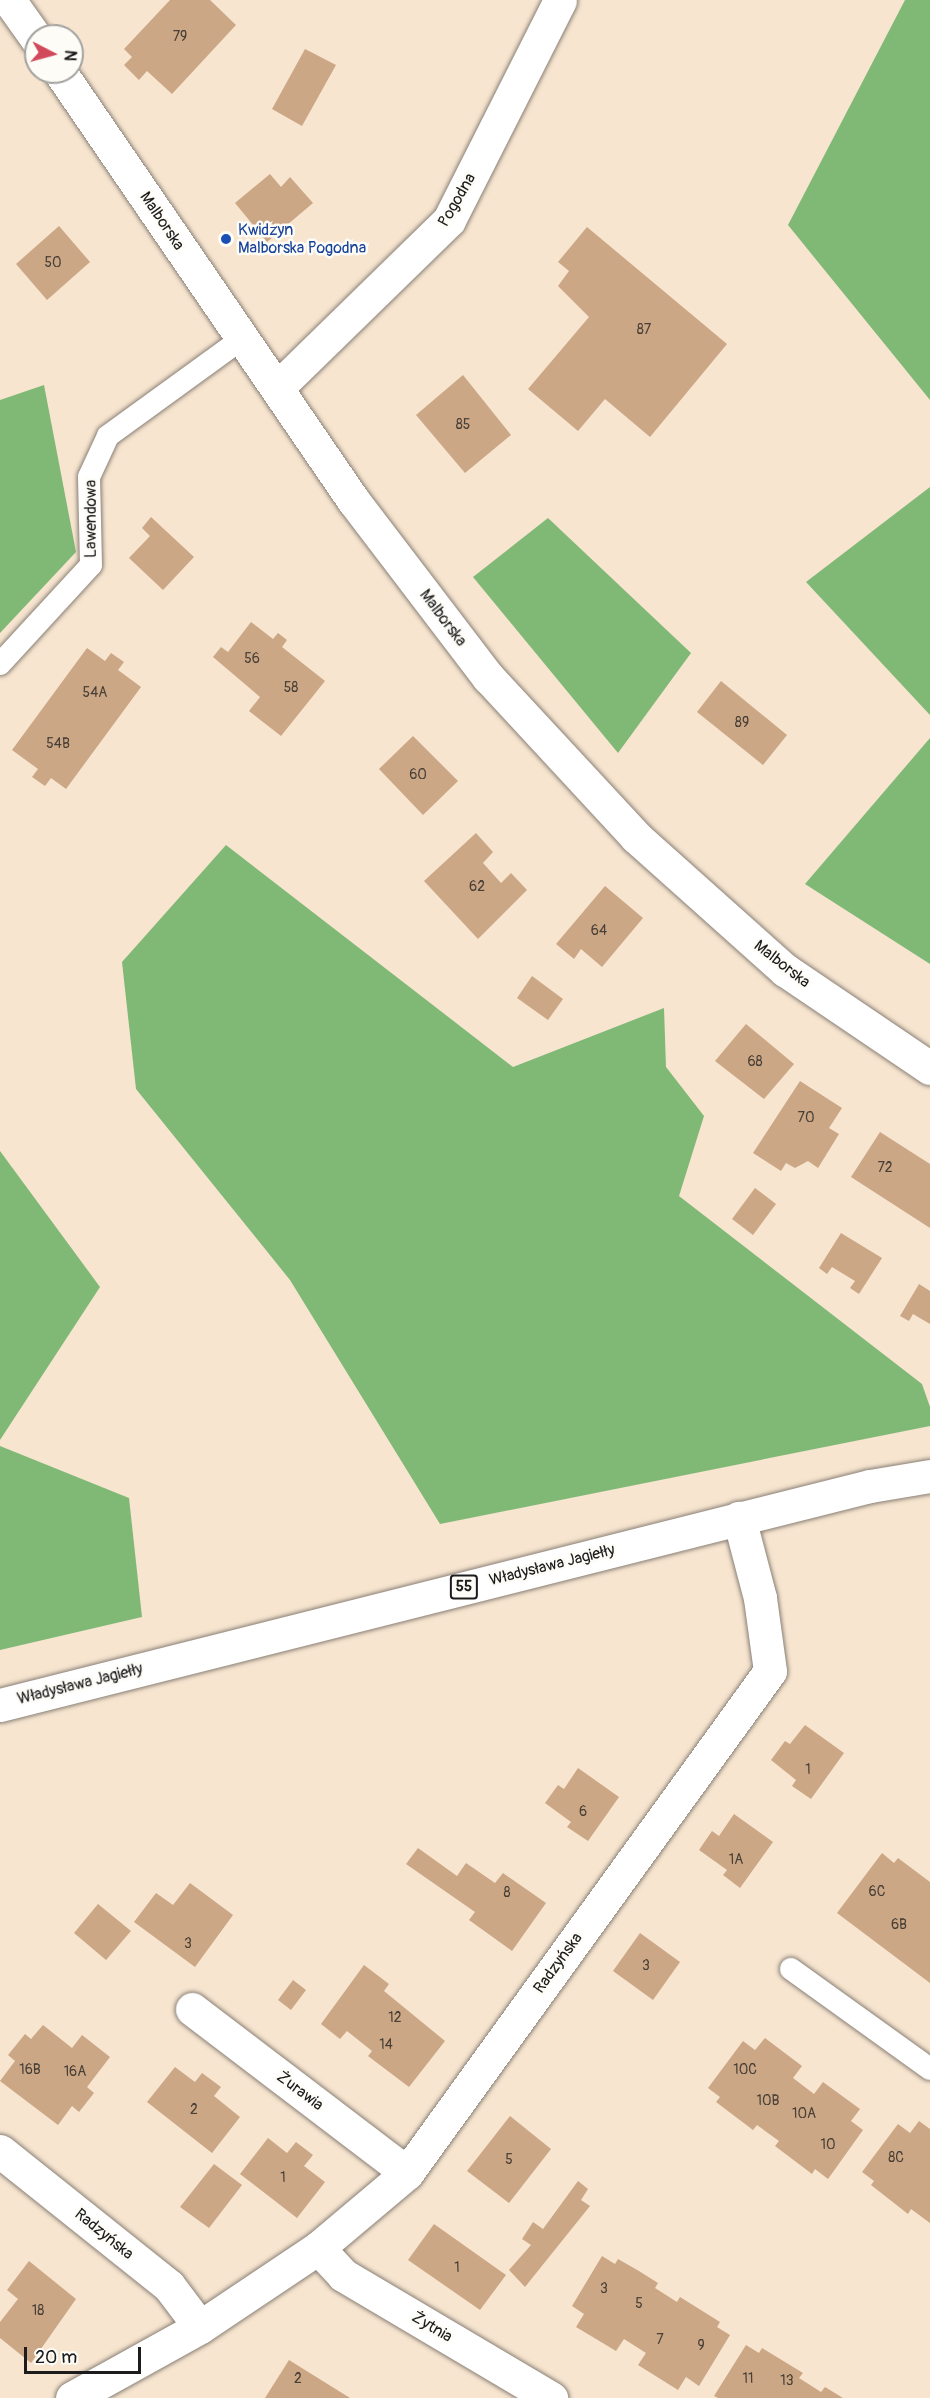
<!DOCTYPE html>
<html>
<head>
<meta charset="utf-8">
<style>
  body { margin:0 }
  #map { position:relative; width:930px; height:2398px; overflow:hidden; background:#f7e5d0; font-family:Pangolin,sans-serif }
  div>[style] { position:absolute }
  .forest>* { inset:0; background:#80b876 }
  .building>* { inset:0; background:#cba785 }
  .roads { filter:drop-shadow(0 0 2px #8a8076) drop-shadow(0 0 2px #8a8076) }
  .lane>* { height:22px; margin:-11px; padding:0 11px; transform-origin:11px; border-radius:11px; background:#fff }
  .street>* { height:33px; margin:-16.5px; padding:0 16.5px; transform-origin:16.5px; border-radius:16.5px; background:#fff }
  .secondary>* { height:33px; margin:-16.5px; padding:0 16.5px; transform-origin:16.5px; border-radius:16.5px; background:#fff }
  .primary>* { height:33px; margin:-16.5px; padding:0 16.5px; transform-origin:16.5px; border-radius:16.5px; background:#fff }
  .dots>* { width:16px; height:16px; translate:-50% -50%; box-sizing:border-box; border:3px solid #fdfcf7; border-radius:50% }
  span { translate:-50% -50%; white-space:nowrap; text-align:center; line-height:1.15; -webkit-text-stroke:5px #fdfcf7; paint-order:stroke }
  .number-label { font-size:14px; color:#483f36 }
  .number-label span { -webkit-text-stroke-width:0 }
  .shield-label span { padding:2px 4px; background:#fdfcf7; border:2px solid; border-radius:4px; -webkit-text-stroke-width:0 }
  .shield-label { font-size:15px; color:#1c1c1c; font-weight:700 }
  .street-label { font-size:16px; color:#1c1c1c }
  .transit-label { font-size:16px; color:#164399 }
  .left { translate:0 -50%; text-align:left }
  .north { position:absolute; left:24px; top:24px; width:60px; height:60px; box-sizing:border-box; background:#fdfcf7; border:2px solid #a3a29f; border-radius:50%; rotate:96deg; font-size:16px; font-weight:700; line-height:24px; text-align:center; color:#1c1c1c }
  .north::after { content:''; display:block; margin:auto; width:21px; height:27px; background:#d1495b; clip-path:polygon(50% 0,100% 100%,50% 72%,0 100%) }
  .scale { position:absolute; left:24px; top:2347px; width:117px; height:27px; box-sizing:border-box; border:3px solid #1c1c1c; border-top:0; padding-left:8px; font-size:18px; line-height:21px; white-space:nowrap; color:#1c1c1c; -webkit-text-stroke:4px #fdfcf7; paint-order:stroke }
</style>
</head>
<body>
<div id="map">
  <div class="forest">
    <div style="clip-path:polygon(905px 0,930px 0,930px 400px,788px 225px)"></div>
    <div style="clip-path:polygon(44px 385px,76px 552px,0 633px,0 400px)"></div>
    <div style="clip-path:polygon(930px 487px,930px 715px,806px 582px)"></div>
    <div style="clip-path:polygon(548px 518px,691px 653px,618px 753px,473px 577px)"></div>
    <div style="clip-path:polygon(930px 738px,930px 964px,805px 884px)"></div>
    <div style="clip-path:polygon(226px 845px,513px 1067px,664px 1008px,666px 1067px,704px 1116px,679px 1196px,922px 1384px,930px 1407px,930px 1426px,440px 1524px,290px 1280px,136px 1089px,122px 962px)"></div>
    <div style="clip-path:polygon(0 1151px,100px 1287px,0 1440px)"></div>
    <div style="clip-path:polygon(0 1446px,129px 1498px,142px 1617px,0 1650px)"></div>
  </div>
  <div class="building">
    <div style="clip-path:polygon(170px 0,210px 0,236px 25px,172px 94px,147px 71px,139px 80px,124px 65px,132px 57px,124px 49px)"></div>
    <div style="clip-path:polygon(305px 49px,336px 65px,302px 126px,272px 109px)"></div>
    <div style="clip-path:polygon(270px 174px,281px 187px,290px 177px,313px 203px,267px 242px,235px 203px)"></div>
    <div style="clip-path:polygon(59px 226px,90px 262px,47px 300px,16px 264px)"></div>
    <div style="clip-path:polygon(587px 227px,727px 344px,650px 437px,605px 399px,578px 431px,528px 389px,589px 317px,558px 286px,569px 271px,558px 262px)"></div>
    <div style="clip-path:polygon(463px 375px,511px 435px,465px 473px,416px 415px)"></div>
    <div style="clip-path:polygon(151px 517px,194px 557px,163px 590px,129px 558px,150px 536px,142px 528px)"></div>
    <div style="clip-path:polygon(251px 622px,273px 639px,278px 633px,287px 640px,282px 647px,325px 681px,281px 736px,249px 711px,260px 697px,213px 657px,221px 647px,228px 652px)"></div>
    <div style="clip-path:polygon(87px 648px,105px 661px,111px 653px,124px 662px,118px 670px,141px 687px,66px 789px,51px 778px,45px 786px,32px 777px,38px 769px,12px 750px)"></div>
    <div style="clip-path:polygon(721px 681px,787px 735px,763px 765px,697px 712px)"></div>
    <div style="clip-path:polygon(413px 736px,458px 781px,423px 815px,379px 769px)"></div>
    <div style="clip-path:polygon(476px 833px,493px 852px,483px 863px,501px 883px,511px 873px,527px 890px,478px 939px,424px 881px)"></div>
    <div style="clip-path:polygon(605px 886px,643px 918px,602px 967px,581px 949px,574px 959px,556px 944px)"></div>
    <div style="clip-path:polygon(532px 976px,563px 999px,548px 1020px,517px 998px)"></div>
    <div style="clip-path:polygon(746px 1024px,794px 1064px,764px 1099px,715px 1061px)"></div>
    <div style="clip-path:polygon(800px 1081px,842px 1108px,829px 1128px,839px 1134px,818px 1168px,808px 1161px,795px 1168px,786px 1163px,781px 1171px,753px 1153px)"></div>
    <div style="clip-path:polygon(880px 1132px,930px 1164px,930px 1228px,851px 1177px)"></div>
    <div style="clip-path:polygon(755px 1188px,776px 1204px,753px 1235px,732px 1219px)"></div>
    <div style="clip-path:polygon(841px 1233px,882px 1258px,859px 1294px,850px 1288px,855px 1281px,832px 1267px,827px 1274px,819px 1268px)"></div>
    <div style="clip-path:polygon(919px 1284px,930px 1291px,930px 1324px,913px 1314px,909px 1321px,900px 1316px)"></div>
    <div style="clip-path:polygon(805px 1725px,844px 1753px,811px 1799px,792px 1786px,796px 1780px,771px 1760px,785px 1741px,790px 1744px)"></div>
    <div style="clip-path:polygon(578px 1768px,619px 1797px,588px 1841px,567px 1827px,571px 1822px,545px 1803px,558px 1785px,564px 1789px)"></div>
    <div style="clip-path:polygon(734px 1814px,773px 1842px,740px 1888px,723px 1875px,727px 1870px,699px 1850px,712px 1831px,719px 1836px)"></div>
    <div style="clip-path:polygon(418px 1848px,457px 1876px,466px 1863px,495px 1883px,503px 1873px,546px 1903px,512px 1951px,469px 1920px,475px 1912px,406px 1864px)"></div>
    <div style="clip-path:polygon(882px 1853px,894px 1863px,898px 1858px,930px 1882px,930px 1983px,837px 1913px)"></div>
    <div style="clip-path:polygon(190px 1883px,233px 1915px,195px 1967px,134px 1922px,156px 1893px,173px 1905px)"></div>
    <div style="clip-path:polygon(98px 1904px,131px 1931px,106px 1960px,74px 1933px)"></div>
    <div style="clip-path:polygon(640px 1933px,680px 1962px,653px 2000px,613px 1971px)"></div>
    <div style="clip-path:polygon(364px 1965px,389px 1984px,384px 1991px,445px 2041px,409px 2087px,368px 2056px,372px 2051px,347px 2031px,340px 2039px,321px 2024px)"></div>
    <div style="clip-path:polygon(293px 1980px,306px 1990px,291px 2010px,278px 2000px)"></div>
    <div style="clip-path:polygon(43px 2025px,72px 2048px,82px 2035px,110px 2057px,87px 2087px,94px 2093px,79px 2112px,72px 2106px,58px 2125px,0 2081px,15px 2061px,8px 2055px,25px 2034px,31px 2039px)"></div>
    <div style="clip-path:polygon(765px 2038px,802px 2066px,793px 2078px,814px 2094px,823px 2082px,860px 2109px,851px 2121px,863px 2130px,828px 2179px,815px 2169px,812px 2174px,775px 2146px,779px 2141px,757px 2125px,753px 2130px,716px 2102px,720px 2097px,708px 2088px,743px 2041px,755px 2050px)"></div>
    <div style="clip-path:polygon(175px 2067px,195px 2082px,202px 2073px,221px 2087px,214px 2096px,240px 2117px,212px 2153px,147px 2102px)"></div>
    <div style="clip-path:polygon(510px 2116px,551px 2149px,509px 2203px,467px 2171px)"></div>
    <div style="clip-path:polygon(919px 2121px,930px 2129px,930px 2223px,911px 2209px,908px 2214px,871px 2185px,874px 2181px,862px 2172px,898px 2124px,910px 2133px)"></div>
    <div style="clip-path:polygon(268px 2138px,287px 2153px,296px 2142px,313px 2155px,304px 2166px,325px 2182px,297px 2218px,240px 2174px)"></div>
    <div style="clip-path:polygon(214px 2164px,242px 2185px,209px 2228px,180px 2207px)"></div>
    <div style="clip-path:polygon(578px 2181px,588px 2189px,581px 2200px,590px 2206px,525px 2287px,509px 2270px,531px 2245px,522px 2239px,533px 2222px,543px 2229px)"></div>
    <div style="clip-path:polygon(434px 2224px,506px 2275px,480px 2310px,408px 2260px)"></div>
    <div style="clip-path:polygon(602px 2256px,615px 2264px,618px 2259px,639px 2271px,658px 2283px,655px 2288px,677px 2302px,680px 2297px,720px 2322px,717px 2327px,730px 2335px,699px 2386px,686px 2377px,678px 2390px,638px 2365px,646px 2353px,624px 2339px,616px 2351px,576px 2327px,584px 2314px,572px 2306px)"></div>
    <div style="clip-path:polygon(29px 2261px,76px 2299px,31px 2363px,0 2338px,0 2322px,18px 2299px,7px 2290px)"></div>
    <div style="clip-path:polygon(746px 2345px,759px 2353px,762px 2348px,803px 2373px,799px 2378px,821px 2392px,825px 2387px,843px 2398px,718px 2398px,714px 2396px)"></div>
    <div style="clip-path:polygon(289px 2360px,350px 2398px,265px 2398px)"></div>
  </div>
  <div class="roads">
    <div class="lane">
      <div style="left:0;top:664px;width:134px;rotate:-47.4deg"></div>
      <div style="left:91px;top:565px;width:88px;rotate:-91.3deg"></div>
      <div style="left:89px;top:477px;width:45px;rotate:-65.1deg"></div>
      <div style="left:108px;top:436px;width:167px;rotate:-36deg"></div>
      <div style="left:791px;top:1969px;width:171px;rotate:35.7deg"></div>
    </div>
    <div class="street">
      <div style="left:277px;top:388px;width:240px;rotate:-44.3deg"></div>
      <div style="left:449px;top:220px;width:246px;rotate:-63.2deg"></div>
      <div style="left:192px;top:2009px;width:270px;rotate:37.3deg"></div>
      <div style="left:0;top:2151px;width:216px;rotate:38.6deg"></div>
      <div style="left:169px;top:2286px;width:51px;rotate:52.9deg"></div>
      <div style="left:318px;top:2248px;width:37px;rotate:47deg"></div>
      <div style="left:343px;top:2275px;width:242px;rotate:30.6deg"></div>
      <div style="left:72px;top:2398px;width:146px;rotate:-29deg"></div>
      <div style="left:200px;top:2327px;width:142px;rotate:-33.8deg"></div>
      <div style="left:318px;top:2248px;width:116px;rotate:-40.1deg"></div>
      <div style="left:407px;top:2173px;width:619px;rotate:-54.13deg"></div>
      <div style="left:770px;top:1671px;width:74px;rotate:-97.8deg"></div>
      <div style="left:760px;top:1598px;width:83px;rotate:-104.7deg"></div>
    </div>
    <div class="secondary">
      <div style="left:9px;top:0;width:47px;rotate:54.6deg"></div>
      <div style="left:60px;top:72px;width:519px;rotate:55.61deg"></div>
      <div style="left:353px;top:500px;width:223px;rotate:52.7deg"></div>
      <div style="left:488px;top:677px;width:218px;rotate:47.2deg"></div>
      <div style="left:636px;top:837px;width:200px;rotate:41.8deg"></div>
      <div style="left:785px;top:970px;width:175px;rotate:34.1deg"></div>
    </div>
    <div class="primary">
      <div style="left:0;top:1705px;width:897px;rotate:-14.13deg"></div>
      <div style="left:870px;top:1486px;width:61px;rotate:-9.5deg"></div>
    </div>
  </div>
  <div class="dots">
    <div style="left:226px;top:239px;background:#1a4fb4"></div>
  </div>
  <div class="number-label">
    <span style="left:180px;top:37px">79</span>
    <span style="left:53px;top:263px">50</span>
    <span style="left:644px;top:330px">87</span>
    <span style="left:463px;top:425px">85</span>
    <span style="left:252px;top:659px">56</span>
    <span style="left:291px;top:688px">58</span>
    <span style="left:95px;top:693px">54A</span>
    <span style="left:742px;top:723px">89</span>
    <span style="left:58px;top:744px">54B</span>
    <span style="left:418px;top:775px">60</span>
    <span style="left:477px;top:887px">62</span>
    <span style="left:599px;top:931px">64</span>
    <span style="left:755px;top:1062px">68</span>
    <span style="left:806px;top:1118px">70</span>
    <span style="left:885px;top:1168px">72</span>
    <span style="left:808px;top:1770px">1</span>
    <span style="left:583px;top:1812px">6</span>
    <span style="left:736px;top:1860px">1A</span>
    <span style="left:877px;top:1892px">6C</span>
    <span style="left:507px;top:1893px">8</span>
    <span style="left:899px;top:1925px">6B</span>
    <span style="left:188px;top:1944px">3</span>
    <span style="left:646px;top:1966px">3</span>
    <span style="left:395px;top:2018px">12</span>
    <span style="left:386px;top:2045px">14</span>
    <span style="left:30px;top:2070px">16B</span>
    <span style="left:745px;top:2070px">10C</span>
    <span style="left:75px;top:2072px">16A</span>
    <span style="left:768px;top:2101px">10B</span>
    <span style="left:194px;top:2110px">2</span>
    <span style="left:804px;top:2114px">10A</span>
    <span style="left:828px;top:2145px">10</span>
    <span style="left:896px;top:2158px">8C</span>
    <span style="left:509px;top:2160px">5</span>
    <span style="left:283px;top:2178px">1</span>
    <span style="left:457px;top:2268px">1</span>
    <span style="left:604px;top:2289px">3</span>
    <span style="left:639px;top:2304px">5</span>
    <span style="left:38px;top:2311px">18</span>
    <span style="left:660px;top:2340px">7</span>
    <span style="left:701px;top:2346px">9</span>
    <span style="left:298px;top:2379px">2</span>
    <span style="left:748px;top:2379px">11</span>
    <span style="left:787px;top:2381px">13</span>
  </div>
  <div class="shield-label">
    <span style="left:464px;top:1587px">55</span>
  </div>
  <div class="street-label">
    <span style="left:457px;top:200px;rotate:-60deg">Pogodna</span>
    <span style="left:162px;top:221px;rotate:56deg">Malborska</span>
    <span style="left:91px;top:519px;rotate:-90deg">Lawendowa</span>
    <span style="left:443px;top:618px;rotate:53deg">Malborska</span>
    <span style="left:782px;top:964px;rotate:38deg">Malborska</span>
    <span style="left:552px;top:1565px;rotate:-14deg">Władysława Jagiełły</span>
    <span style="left:80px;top:1684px;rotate:-14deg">Władysława Jagiełły</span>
    <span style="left:558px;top:1963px;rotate:-54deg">Radzyńska</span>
    <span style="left:300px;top:2091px;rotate:37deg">Żurawia</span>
    <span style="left:104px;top:2234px;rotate:39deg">Radzyńska</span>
    <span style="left:432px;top:2327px;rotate:31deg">Żytnia</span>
  </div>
  <div class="transit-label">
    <span class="left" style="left:238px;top:239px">Kwidzyn<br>Malborska Pogodna</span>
  </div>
  <div class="north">N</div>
  <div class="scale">20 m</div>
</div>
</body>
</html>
